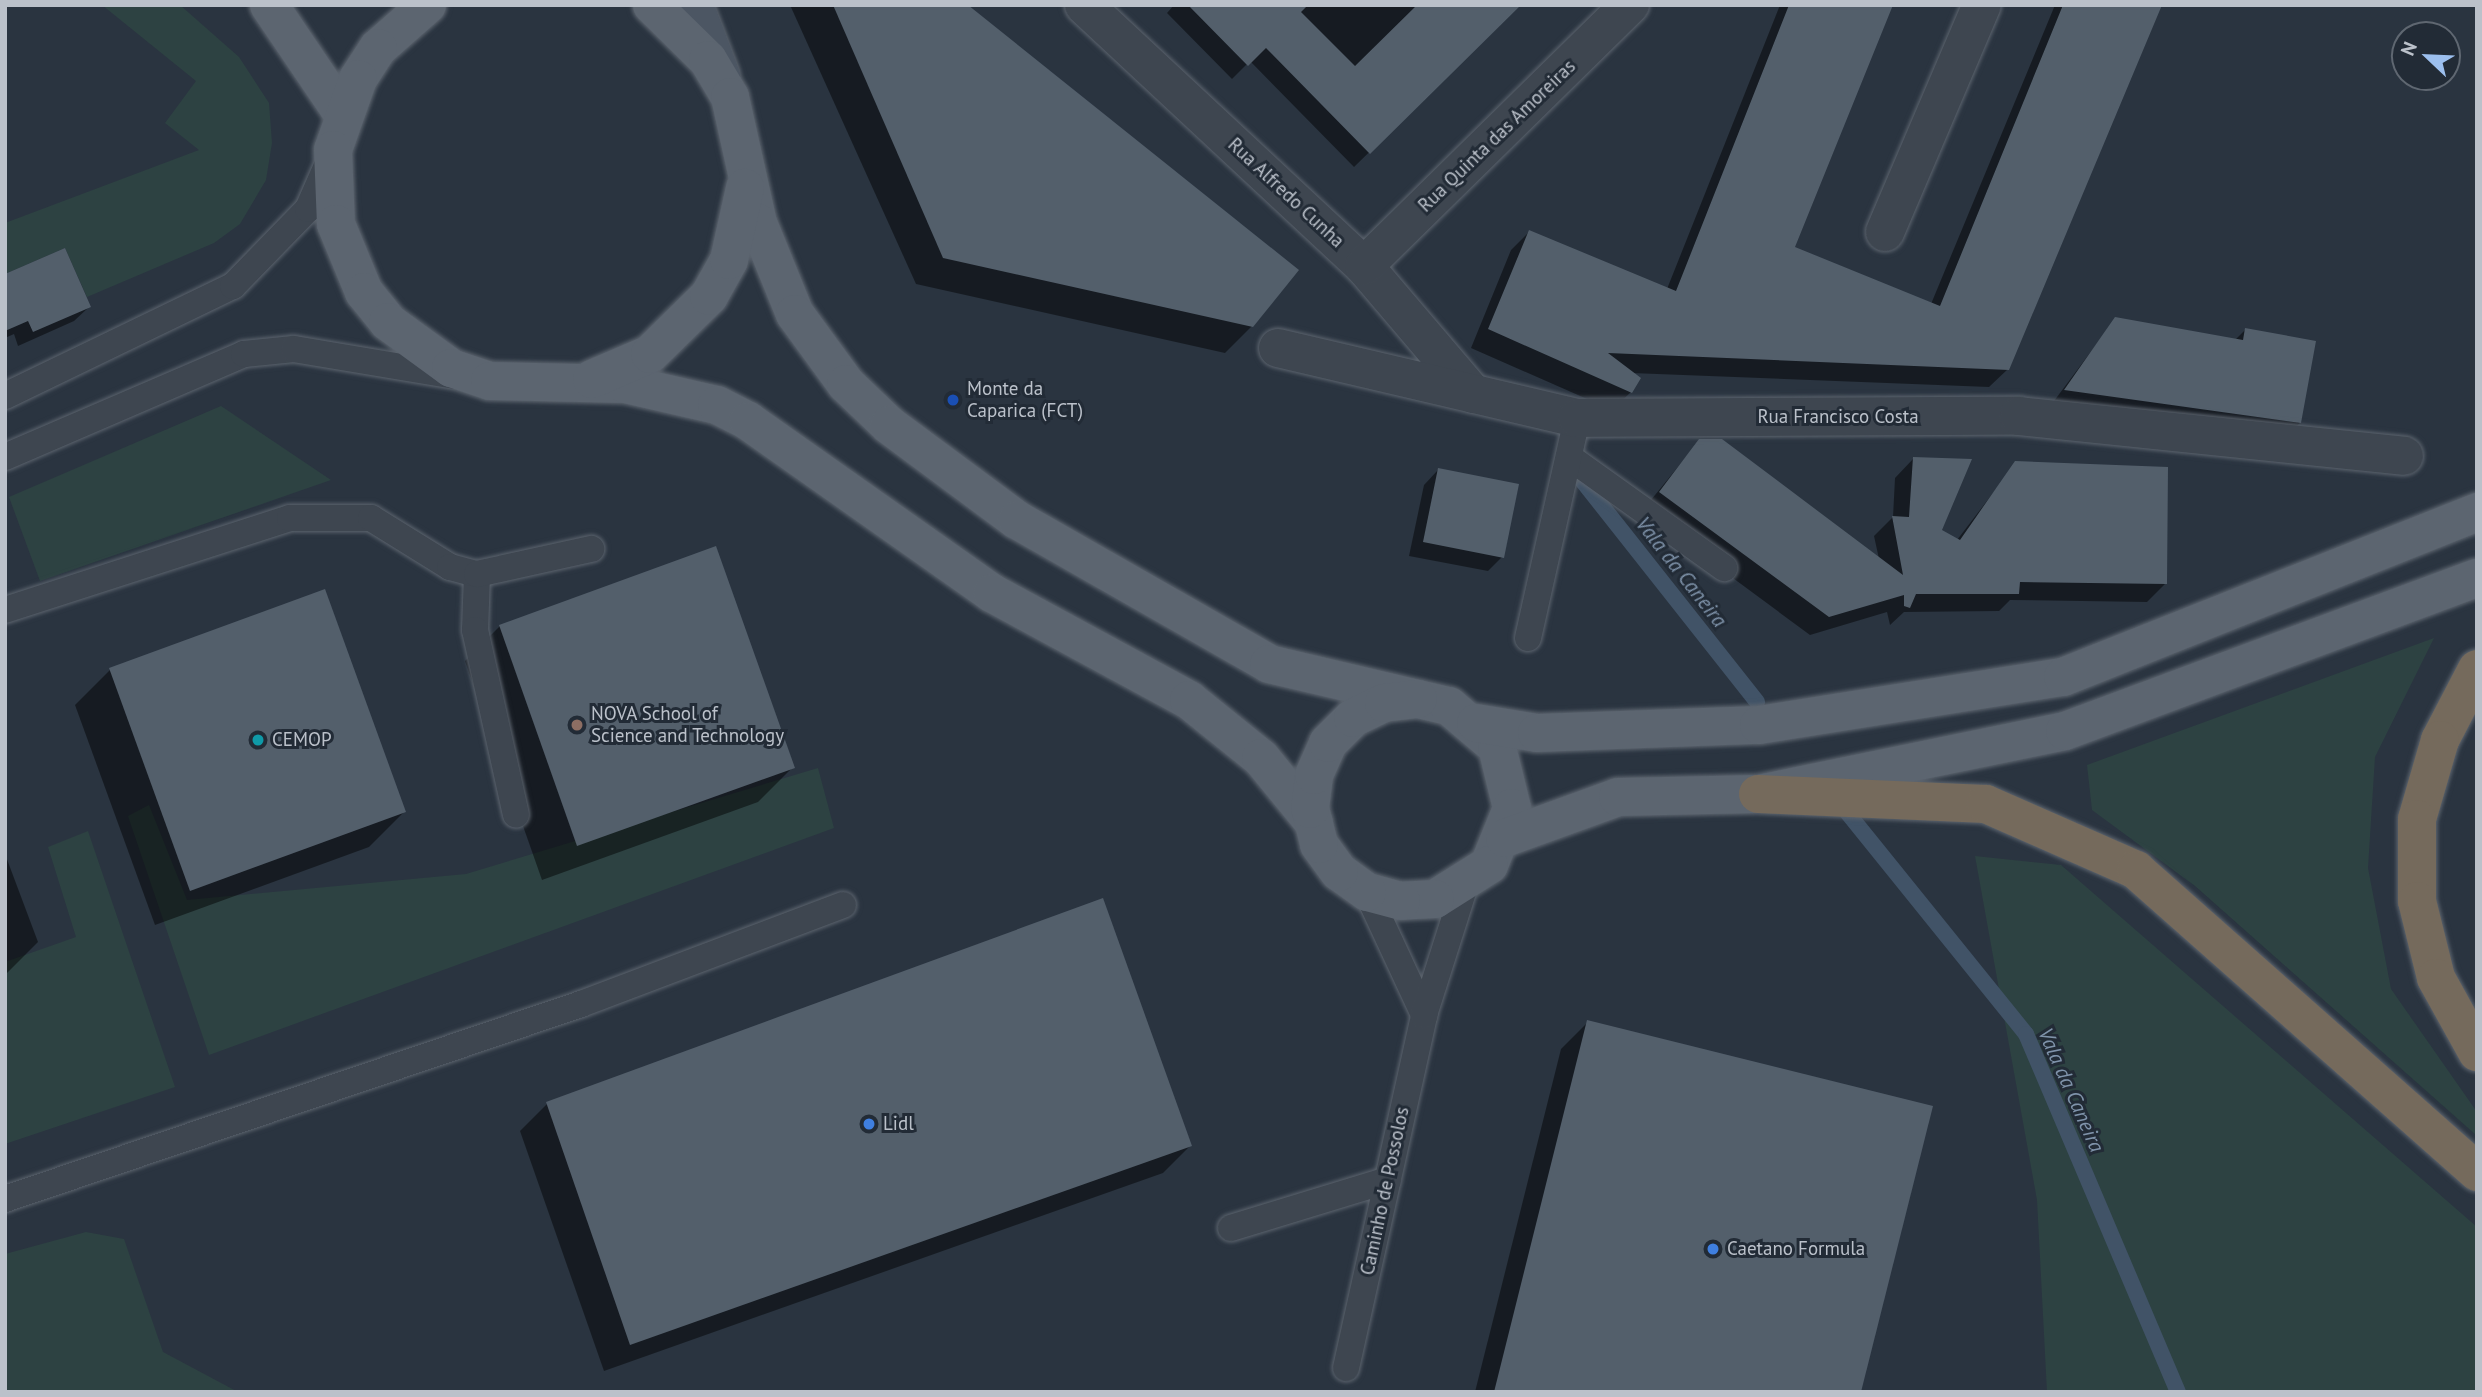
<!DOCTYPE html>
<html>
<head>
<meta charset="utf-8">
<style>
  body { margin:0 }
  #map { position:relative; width:2482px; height:1397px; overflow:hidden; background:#2a3440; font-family:"PT Sans",sans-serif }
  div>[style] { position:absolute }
  .green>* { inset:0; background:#2d4242 }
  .shadow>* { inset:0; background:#0007 }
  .stream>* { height:16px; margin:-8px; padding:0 8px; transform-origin:8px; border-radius:8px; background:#415367 }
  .building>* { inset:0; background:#535f6b }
  .roads { filter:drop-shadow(0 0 2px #5c646e) drop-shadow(0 0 2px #5c646e) }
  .lane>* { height:26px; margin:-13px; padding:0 13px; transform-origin:13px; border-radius:13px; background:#3e4650 }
  .street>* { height:38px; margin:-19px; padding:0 19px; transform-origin:19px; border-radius:19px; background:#3e4650 }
  .secondary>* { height:38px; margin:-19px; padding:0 19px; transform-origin:19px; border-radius:19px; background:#4c5663 }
  .primary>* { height:38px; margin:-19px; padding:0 19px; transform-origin:19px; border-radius:19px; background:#5c6570 }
  .highway>* { height:38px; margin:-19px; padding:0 19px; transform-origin:19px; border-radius:19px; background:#756a5c }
  .dots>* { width:19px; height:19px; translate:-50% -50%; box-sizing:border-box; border:4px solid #222b36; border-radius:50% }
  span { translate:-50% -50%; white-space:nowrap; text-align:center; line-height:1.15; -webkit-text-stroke:6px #222b36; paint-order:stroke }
  .street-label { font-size:19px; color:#bbc1ca }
  .poi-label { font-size:19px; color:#bbc1ca }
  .left { translate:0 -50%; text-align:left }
  .water-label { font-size:21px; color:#7f93aa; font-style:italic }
  .frame { position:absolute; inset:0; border:7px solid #bbc1ca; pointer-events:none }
  .north { position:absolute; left:2391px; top:21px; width:70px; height:70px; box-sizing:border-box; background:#222b36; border:2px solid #5f6771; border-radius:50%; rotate:293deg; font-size:19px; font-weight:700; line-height:28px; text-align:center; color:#bbc1ca }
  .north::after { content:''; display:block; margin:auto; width:24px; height:32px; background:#9cbfee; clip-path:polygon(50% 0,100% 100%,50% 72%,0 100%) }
</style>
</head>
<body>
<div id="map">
  <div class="green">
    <div style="clip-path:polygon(102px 5px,180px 5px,239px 57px,269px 103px,272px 143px,266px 180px,240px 224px,214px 243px,87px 297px,65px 248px,5px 274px,5px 223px,199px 150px,165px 123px,196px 81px)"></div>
    <div style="clip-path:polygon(221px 406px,331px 480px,40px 581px,9px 497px)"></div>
    <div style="clip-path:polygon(2434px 638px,2375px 757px,2368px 868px,2391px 989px,2477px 1112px,2477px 1136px,2195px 886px,2092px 810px,2087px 765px)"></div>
    <div style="clip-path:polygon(818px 768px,834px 828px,209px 1055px,128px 816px,149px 805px,187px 900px,466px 874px)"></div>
    <div style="clip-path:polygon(88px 831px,175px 1087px,5px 1144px,5px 962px,76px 937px,48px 847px)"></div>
    <div style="clip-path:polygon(1975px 856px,2061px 865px,2477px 1227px,2477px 1392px,2047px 1392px,2037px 1200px)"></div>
    <div style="clip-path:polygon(86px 1232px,124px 1239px,163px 1352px,238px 1392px,5px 1392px,5px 1254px)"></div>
  </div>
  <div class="shadow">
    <div style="clip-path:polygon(790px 5px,965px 5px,1252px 326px,1225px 353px,916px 284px)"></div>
    <div style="clip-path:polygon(1174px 5px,1520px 5px,1354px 167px,1250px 61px,1232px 79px,1167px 13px)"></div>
    <div style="clip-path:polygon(1780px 5px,1892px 5px,1793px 248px,1931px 304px,2055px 5px,2160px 5px,2008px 369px,1989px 387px,1631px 373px,1631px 392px,1612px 410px,1471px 348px,1511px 250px,1529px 232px,1667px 289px)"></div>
    <div style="clip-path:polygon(5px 276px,89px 307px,74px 321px,18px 346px,14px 334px,5px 338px)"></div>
    <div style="clip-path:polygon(2116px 318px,2235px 340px,2246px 329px,2300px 423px,2285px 437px,2051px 405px)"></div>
    <div style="clip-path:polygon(1699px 441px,1879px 559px,1874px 536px,1893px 517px,1895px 478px,1913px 459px,1940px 531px,1957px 540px,2016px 463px,2165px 584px,2147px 602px,2010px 600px,1999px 611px,1904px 612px,1890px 625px,1887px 612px,1810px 635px,1642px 511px)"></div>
    <div style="clip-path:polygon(1438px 470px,1502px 557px,1488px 571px,1409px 556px,1424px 485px)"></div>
    <div style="clip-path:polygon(500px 626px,793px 767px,758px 802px,542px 880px,465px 661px)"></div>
    <div style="clip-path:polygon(110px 670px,404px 812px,369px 847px,155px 925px,75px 705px)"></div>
    <div style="clip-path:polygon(5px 854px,38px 942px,5px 975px)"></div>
    <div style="clip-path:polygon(1102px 900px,1190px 1146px,1163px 1173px,604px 1371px,520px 1131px,547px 1104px)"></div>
    <div style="clip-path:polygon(1588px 1022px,1860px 1392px,1475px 1392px,1561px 1049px)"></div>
  </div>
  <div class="stream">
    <div style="left:1573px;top:469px;width:297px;rotate:51.7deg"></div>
    <div style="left:1842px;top:806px;width:293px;rotate:51.1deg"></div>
    <div style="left:2026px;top:1034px;width:389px;rotate:67deg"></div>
  </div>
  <div class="building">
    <div style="clip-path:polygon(833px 5px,968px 5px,1299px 270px,1253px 327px,943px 258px)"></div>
    <div style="clip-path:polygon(1188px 5px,1308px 5px,1301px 12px,1355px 66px,1417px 5px,1521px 5px,1370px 154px,1266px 48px,1248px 66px)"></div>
    <div style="clip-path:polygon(1789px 5px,1893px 5px,1795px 247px,1940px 306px,2063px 5px,2162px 5px,2009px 370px,1608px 353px,1641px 378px,1632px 393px,1488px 329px,1529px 230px,1676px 291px)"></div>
    <div style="clip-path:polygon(65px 248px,91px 307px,33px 332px,28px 321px,5px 331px,5px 274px)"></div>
    <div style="clip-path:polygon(2115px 317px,2243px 340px,2245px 328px,2316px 341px,2301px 423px,2064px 390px)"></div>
    <div style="clip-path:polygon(1699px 439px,1722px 439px,1903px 575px,1892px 516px,1909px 517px,1913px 457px,1972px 459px,1942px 530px,1960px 540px,2015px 461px,2168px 467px,2167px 584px,2020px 582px,2019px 594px,1916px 594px,1910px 608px,1904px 606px,1904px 595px,1829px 617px,1659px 492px)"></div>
    <div style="clip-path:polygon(1438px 468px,1519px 484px,1504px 558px,1423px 542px)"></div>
    <div style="clip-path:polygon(716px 546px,795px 768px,577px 846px,499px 625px)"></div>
    <div style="clip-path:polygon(325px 589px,406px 812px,190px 891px,109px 668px)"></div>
    <div style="clip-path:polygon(1103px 898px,1192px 1146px,630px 1345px,546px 1102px)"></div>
    <div style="clip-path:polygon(1587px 1020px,1933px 1106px,1861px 1392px,1494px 1392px)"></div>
  </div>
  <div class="roads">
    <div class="lane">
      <div style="left:5px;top:396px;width:253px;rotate:-25.8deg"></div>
      <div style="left:233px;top:286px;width:107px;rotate:-45.8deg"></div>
      <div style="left:308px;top:209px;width:52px;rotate:-66.4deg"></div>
      <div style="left:5px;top:457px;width:260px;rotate:-23.3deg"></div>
      <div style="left:244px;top:354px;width:50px;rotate:-5.7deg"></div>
      <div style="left:294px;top:349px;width:164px;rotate:9.5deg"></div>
      <div style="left:1569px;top:457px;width:191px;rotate:35.6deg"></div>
      <div style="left:477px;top:574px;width:56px;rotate:92deg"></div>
      <div style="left:475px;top:630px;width:189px;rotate:77.5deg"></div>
      <div style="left:5px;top:610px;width:299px;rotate:-17.9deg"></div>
      <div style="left:290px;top:518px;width:81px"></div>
      <div style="left:371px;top:518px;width:93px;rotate:31.8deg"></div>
      <div style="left:450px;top:567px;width:28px;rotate:15deg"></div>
      <div style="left:477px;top:574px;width:117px;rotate:-12.4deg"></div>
      <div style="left:1528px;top:638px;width:225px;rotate:-77.4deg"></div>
      <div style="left:1367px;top:892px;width:136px;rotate:65.1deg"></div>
      <div style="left:5px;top:1199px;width:608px;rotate:-18.7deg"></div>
      <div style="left:581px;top:1004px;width:280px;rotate:-20.7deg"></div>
      <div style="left:1231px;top:1228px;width:164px;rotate:-17deg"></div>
      <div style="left:1346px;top:1368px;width:362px;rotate:-77.5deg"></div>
      <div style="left:1424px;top:1015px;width:135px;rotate:-72.4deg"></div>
    </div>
    <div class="street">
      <div style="left:1084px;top:5px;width:383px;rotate:43deg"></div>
      <div style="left:1364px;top:266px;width:168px;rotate:49.6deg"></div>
      <div style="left:1885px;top:232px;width:247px;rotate:-66.9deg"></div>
      <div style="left:1364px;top:266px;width:373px;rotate:-44.5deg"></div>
      <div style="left:1278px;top:348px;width:307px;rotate:13.2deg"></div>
      <div style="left:1577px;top:418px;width:442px;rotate:-0.3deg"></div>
      <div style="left:2019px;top:416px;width:387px;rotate:5.9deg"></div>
    </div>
    <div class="secondary">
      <div style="left:694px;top:5px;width:76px;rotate:69.2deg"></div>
    </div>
    <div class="primary">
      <div style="left:269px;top:5px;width:130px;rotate:55.9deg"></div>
      <div style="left:427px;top:5px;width:65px;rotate:138.7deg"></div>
      <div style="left:378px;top:48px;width:37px;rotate:123deg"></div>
      <div style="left:358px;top:79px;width:75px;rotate:109.4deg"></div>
      <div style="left:333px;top:150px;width:74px;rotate:87.7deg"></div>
      <div style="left:336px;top:224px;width:74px;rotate:67.6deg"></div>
      <div style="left:364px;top:292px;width:38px;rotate:51deg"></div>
      <div style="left:388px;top:322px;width:78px;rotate:36.1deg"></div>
      <div style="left:451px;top:368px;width:41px;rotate:18.4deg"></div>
      <div style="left:490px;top:381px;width:135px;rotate:1.3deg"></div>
      <div style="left:625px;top:384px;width:94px;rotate:12.9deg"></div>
      <div style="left:717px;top:405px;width:35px;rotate:27deg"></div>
      <div style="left:748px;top:421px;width:299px;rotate:35.2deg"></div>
      <div style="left:992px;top:593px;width:224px;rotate:28.5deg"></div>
      <div style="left:1189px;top:700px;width:92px;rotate:38.9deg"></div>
      <div style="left:1261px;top:758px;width:84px;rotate:50.8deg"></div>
      <div style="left:652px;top:5px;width:78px;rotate:44.5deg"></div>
      <div style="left:708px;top:60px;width:43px;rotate:59.3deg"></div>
      <div style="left:730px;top:97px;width:129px;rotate:77.5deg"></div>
      <div style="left:758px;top:223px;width:98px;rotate:67.9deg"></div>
      <div style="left:795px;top:314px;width:87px;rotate:53.9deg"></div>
      <div style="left:846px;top:384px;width:59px;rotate:43.6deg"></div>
      <div style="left:889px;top:425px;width:159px;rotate:36.6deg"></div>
      <div style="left:1017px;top:520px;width:290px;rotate:29.7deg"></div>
      <div style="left:1269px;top:664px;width:153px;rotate:13.2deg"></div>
      <div style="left:1418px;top:699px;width:32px;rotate:13deg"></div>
      <div style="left:1449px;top:706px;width:63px;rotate:40.5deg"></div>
      <div style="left:1497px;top:747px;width:63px;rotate:76.2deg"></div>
      <div style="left:1512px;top:808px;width:61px;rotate:112deg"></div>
      <div style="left:1489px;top:865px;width:64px;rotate:147.8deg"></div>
      <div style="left:1435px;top:899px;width:34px;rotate:177deg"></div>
      <div style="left:1401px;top:901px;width:35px;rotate:-165deg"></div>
      <div style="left:1367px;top:892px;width:34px;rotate:-144deg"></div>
      <div style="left:1339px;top:872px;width:34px;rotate:-126deg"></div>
      <div style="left:1319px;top:844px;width:36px;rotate:-104deg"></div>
      <div style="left:1310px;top:809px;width:34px;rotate:-83deg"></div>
      <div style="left:1314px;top:775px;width:35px;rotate:-66deg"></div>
      <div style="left:1328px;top:743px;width:35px;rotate:-45deg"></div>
      <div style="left:1353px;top:718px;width:34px;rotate:-26deg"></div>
      <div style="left:1384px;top:703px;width:34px;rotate:-7deg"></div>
      <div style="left:592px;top:379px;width:63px;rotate:-23.3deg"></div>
      <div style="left:650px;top:354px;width:83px;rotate:-44.5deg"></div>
      <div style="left:709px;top:296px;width:41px;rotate:-60.9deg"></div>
      <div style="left:729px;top:260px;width:74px;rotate:-77.5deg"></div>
      <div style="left:1476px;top:723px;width:62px;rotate:9.3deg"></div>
      <div style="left:1537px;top:733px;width:222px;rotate:-2.1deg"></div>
      <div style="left:1759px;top:725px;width:308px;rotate:-9deg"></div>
      <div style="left:2063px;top:677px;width:446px;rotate:-21.7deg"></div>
      <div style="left:1505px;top:838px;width:120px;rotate:-19.9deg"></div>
      <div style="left:1618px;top:797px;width:140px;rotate:-1.2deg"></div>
      <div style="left:1758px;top:794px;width:313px;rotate:-11.6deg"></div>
      <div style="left:2065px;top:731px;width:439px;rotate:-20.4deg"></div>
    </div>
    <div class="highway">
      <div style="left:2477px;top:669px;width:80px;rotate:117.5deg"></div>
      <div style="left:2440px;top:740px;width:82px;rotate:106.2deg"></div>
      <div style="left:2417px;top:819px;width:82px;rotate:90deg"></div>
      <div style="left:2417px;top:901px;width:79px;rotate:76.1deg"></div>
      <div style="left:2436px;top:978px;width:85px;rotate:61deg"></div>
      <div style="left:1758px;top:794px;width:228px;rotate:2.5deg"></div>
      <div style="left:1986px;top:804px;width:164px;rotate:23.7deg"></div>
      <div style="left:2136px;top:870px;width:456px;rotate:41.5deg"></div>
    </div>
  </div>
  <div class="dots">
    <div style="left:953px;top:400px;background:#1a4fb4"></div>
    <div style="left:577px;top:725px;background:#8d6e63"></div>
    <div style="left:258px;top:740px;background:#0f9aa8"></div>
    <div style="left:869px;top:1124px;background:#3f7fe0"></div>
    <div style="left:1713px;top:1249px;background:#3f7fe0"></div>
  </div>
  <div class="street-label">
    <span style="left:1497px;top:136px;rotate:-44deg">Rua Quinta das Amoreiras</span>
    <span style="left:1286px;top:193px;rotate:43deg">Rua Alfredo Cunha</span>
    <span style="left:1838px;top:417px">Rua Francisco Costa</span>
    <span style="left:1385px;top:1191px;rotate:-78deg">Caminho de Possolos</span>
  </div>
  <div class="poi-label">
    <span class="left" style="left:967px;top:400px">Monte da<br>Caparica (FCT)</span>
    <span class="left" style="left:591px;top:725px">NOVA School of<br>Science and Technology</span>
    <span class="left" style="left:272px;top:740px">CEMOP</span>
    <span class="left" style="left:883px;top:1124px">Lidl</span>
    <span class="left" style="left:1727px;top:1249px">Caetano Formula</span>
  </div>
  <div class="water-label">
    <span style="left:1681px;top:572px;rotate:52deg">Vala da Caneira</span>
    <span style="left:2071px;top:1090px;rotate:66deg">Vala da Caneira</span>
  </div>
  <div class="frame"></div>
  <div class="north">N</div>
</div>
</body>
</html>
